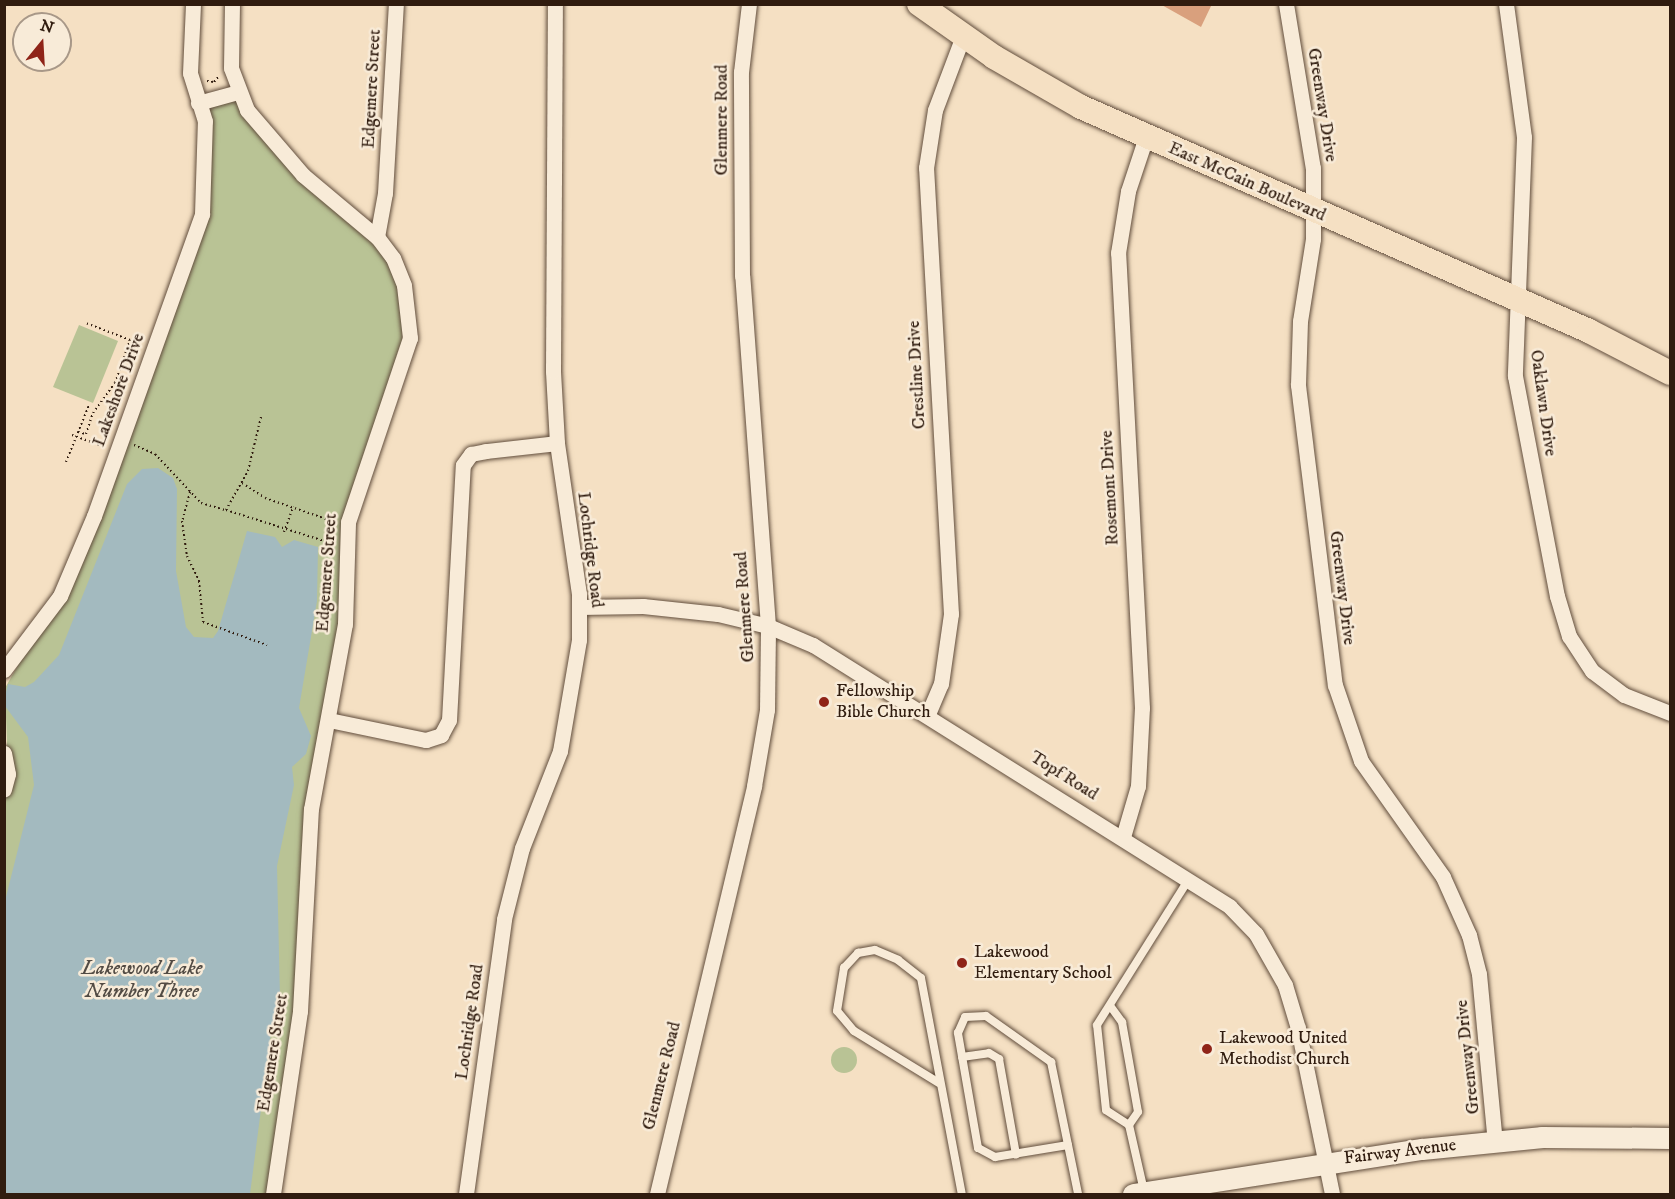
<!DOCTYPE html>
<html>
<head>
<meta charset="utf-8">
<style>
  body { margin:0 }
  #map { position:relative; width:1675px; height:1199px; overflow:hidden; background:#f5e0c3; font-family:"IM FELL DW Pica",serif }
  div>[style] { position:absolute }
  .green>* { inset:0; background:#b9c395 }
  .round { border-radius:50% }
  .water>* { inset:0; background:#a3babf }
  .building>* { inset:0; background:#d9a07d }
  .path>* { height:2px; margin-top:-1px; transform-origin:0; background:repeating-linear-gradient(90deg,#301c0f 0 1.5px,transparent 0 4.5px) }
  .roads { filter:drop-shadow(0 0 2px #614d3c) drop-shadow(0 0 2px #614d3c) }
  .lane>* { height:8px; margin:-4px; padding:0 4px; transform-origin:4px; border-radius:4px; background:#f8ebd8 }
  .street>* { height:15px; margin:-7.5px; padding:0 7.5px; transform-origin:7.5px; border-radius:7.5px; background:#f8ebd8 }
  .secondary>* { height:21px; margin:-10.5px; padding:0 10.5px; transform-origin:10.5px; border-radius:10.5px; background:#f8ebd8 }
  .primary>* { height:24px; margin:-12px; padding:0 12px; transform-origin:12px; border-radius:12px; background:#f5e0c3 }
  .dots>* { width:16px; height:16px; translate:-50% -50%; box-sizing:border-box; border:3px solid #f8ebd8; border-radius:50% }
  span { translate:-50% -50%; white-space:nowrap; text-align:center; line-height:1.15; -webkit-text-stroke:5px #f8ebd8; paint-order:stroke }
  .street-label { font-size:18px; color:#301c0f }
  .poi-label { font-size:18px; color:#301c0f }
  .left { translate:0 -50%; text-align:left }
  .water-label { font-size:20px; color:#524b44; font-style:italic }
  .frame { position:absolute; inset:0; border:6px solid #301c0f; pointer-events:none }
  .north { position:absolute; left:12px; top:12px; width:60px; height:60px; box-sizing:border-box; background:#f8ebd8; border:2px solid #a89888; border-radius:50%; rotate:18deg; font-size:16px; font-weight:700; line-height:24px; text-align:center; color:#301c0f }
  .north::after { content:''; display:block; margin:auto; width:21px; height:27px; background:#8f2418; clip-path:polygon(50% 0,100% 100%,50% 72%,0 100%) }
</style>
</head>
<body>
<div id="map">
  <div class="green">
    <div style="clip-path:polygon(238px 92px,247px 110px,377px 237px,408px 302px,394px 398px,352px 503px,348px 589px,311px 809px,305px 965px,275px 1194px,5px 1194px,4px 785px,8px 774px,5px 688px,44px 620px,115px 457px,202px 214px,198px 103px)"></div>
    <div style="clip-path:polygon(79px 325px,118px 341px,93px 403px,53px 387px)"></div>
    <div class="round" style="left:831px;top:1047px;width:26px;height:26px"></div>
  </div>
  <div class="water">
    <div style="clip-path:polygon(158px 468px,173px 478px,177px 489px,176px 571px,186px 627px,194px 637px,213px 638px,218px 631px,247px 531px,275px 537px,282px 547px,294px 540px,318px 547px,317px 601px,299px 708px,311px 736px,306px 754px,292px 767px,294px 785px,277px 866px,280px 998px,271px 1032px,250px 1194px,5px 1194px,5px 901px,34px 785px,28px 737px,5px 706px,5px 696px,8px 684px,25px 687px,34px 682px,59px 655px,127px 484px,142px 469px)"></div>
  </div>
  <div class="building">
    <div style="clip-path:polygon(1160px 4px,1212px 4px,1201px 27px)"></div>
  </div>
  <div class="path">
    <div style="left:207px;top:81px;width:7px;rotate:8deg"></div>
    <div style="left:214px;top:82px;width:8px;rotate:-50deg"></div>
    <div style="left:78px;top:432px;width:8px;rotate:14deg"></div>
    <div style="left:86px;top:434px;width:22px;rotate:-72deg"></div>
    <div style="left:93px;top:413px;width:37px;rotate:-54deg"></div>
    <div style="left:115px;top:383px;width:46px;rotate:-70.8deg"></div>
    <div style="left:130px;top:340px;width:47px;rotate:-158.9deg"></div>
    <div style="left:72px;top:435px;width:33px;rotate:20deg"></div>
    <div style="left:134px;top:445px;width:23px;rotate:23deg"></div>
    <div style="left:155px;top:454px;width:67px;rotate:46.8deg"></div>
    <div style="left:201px;top:503px;width:26px;rotate:16deg"></div>
    <div style="left:226px;top:510px;width:45px;rotate:-60.6deg"></div>
    <div style="left:248px;top:471px;width:56px;rotate:-76.5deg"></div>
    <div style="left:66px;top:462px;width:61px;rotate:-68deg"></div>
    <div style="left:242px;top:483px;width:27px;rotate:33deg"></div>
    <div style="left:265px;top:498px;width:71px;rotate:18.9deg"></div>
    <div style="left:190px;top:492px;width:30px;rotate:105deg"></div>
    <div style="left:182px;top:521px;width:35px;rotate:82deg"></div>
    <div style="left:187px;top:556px;width:28px;rotate:64deg"></div>
    <div style="left:199px;top:581px;width:41px;rotate:84.4deg"></div>
    <div style="left:203px;top:622px;width:68px;rotate:19.8deg"></div>
    <div style="left:226px;top:510px;width:113px;rotate:17.5deg"></div>
    <div style="left:284px;top:532px;width:27px;rotate:-70deg"></div>
  </div>
  <div class="roads">
    <div class="lane">
      <div style="left:1111px;top:1007px;width:19px;rotate:54deg"></div>
      <div style="left:1122px;top:1022px;width:91px;rotate:79.9deg"></div>
      <div style="left:1138px;top:1112px;width:16px;rotate:125deg"></div>
      <div style="left:962px;top:1057px;width:27px;rotate:-8deg"></div>
      <div style="left:989px;top:1053px;width:12px;rotate:31deg"></div>
      <div style="left:999px;top:1059px;width:97px;rotate:79.9deg"></div>
      <div style="left:939px;top:1083px;width:100px;rotate:-148.5deg"></div>
      <div style="left:854px;top:1031px;width:26px;rotate:-130deg"></div>
      <div style="left:837px;top:1011px;width:44px;rotate:-80.8deg"></div>
      <div style="left:844px;top:968px;width:21px;rotate:-47deg"></div>
      <div style="left:858px;top:953px;width:17px;rotate:-10deg"></div>
      <div style="left:875px;top:950px;width:25px;rotate:23deg"></div>
      <div style="left:898px;top:960px;width:29px;rotate:38deg"></div>
      <div style="left:921px;top:978px;width:220px;rotate:79.3deg"></div>
      <div style="left:1068px;top:1145px;width:74px;rotate:170.7deg"></div>
      <div style="left:995px;top:1157px;width:19px;rotate:-152deg"></div>
      <div style="left:978px;top:1148px;width:117px;rotate:-99.9deg"></div>
      <div style="left:958px;top:1033px;width:17px;rotate:-66deg"></div>
      <div style="left:965px;top:1017px;width:21px;rotate:-3deg"></div>
      <div style="left:986px;top:1016px;width:80px;rotate:35.3deg"></div>
      <div style="left:1051px;top:1062px;width:135px;rotate:78.4deg"></div>
      <div style="left:1144px;top:1191px;width:68px;rotate:-102.8deg"></div>
      <div style="left:1129px;top:1125px;width:27px;rotate:-147deg"></div>
      <div style="left:1106px;top:1110px;width:85px;rotate:-96deg"></div>
      <div style="left:1097px;top:1025px;width:173px;rotate:-57.8deg"></div>
    </div>
    <div class="street">
      <div style="left:232px;top:4px;width:64px;rotate:90.9deg"></div>
      <div style="left:231px;top:68px;width:45px;rotate:69.1deg"></div>
      <div style="left:247px;top:110px;width:86px;rotate:49.3deg"></div>
      <div style="left:303px;top:175px;width:97px;rotate:40deg"></div>
      <div style="left:1286px;top:4px;width:166px;rotate:80.7deg"></div>
      <div style="left:1313px;top:168px;width:71px;rotate:90deg"></div>
      <div style="left:1313px;top:239px;width:83px;rotate:99deg"></div>
      <div style="left:1300px;top:321px;width:64px;rotate:91.8deg"></div>
      <div style="left:1298px;top:385px;width:302px;rotate:83deg"></div>
      <div style="left:1335px;top:685px;width:80px;rotate:71.1deg"></div>
      <div style="left:1361px;top:761px;width:142px;rotate:54.7deg"></div>
      <div style="left:1443px;top:877px;width:64px;rotate:65.9deg"></div>
      <div style="left:1469px;top:935px;width:40px;rotate:75.6deg"></div>
      <div style="left:1479px;top:974px;width:169px;rotate:84.6deg"></div>
      <div style="left:1506px;top:4px;width:134px;rotate:82.3deg"></div>
      <div style="left:1524px;top:137px;width:239px;rotate:92.2deg"></div>
      <div style="left:1515px;top:376px;width:224px;rotate:79.2deg"></div>
      <div style="left:1557px;top:596px;width:42px;rotate:73.3deg"></div>
      <div style="left:1569px;top:636px;width:42px;rotate:56.7deg"></div>
      <div style="left:1592px;top:671px;width:40px;rotate:37deg"></div>
      <div style="left:1624px;top:695px;width:49px;rotate:21.4deg"></div>
      <div style="left:198px;top:103px;width:41px;rotate:-15.4deg"></div>
      <div style="left:579px;top:607px;width:64px;rotate:-0.9deg"></div>
      <div style="left:643px;top:606px;width:75px;rotate:6.1deg"></div>
      <div style="left:718px;top:614px;width:51px;rotate:13.5deg"></div>
      <div style="left:768px;top:626px;width:49px;rotate:22.9deg"></div>
      <div style="left:813px;top:645px;width:492px;rotate:32.1deg"></div>
      <div style="left:1230px;top:907px;width:37px;rotate:46deg"></div>
      <div style="left:1256px;top:934px;width:59px;rotate:60.4deg"></div>
      <div style="left:1285px;top:985px;width:45px;rotate:73.2deg"></div>
      <div style="left:1298px;top:1028px;width:169px;rotate:78.4deg"></div>
      <div style="left:4px;top:670px;width:93px;rotate:-52.9deg"></div>
      <div style="left:60px;top:596px;width:87px;rotate:-67deg"></div>
      <div style="left:94px;top:516px;width:321px;rotate:-70.3deg"></div>
      <div style="left:202px;top:214px;width:93px;rotate:-88.2deg"></div>
      <div style="left:205px;top:121px;width:50px;rotate:-107.4deg"></div>
      <div style="left:190px;top:73px;width:69px;rotate:-87.5deg"></div>
      <div style="left:928px;top:714px;width:33px;rotate:-67deg"></div>
      <div style="left:941px;top:684px;width:71px;rotate:-81.9deg"></div>
      <div style="left:951px;top:614px;width:447px;rotate:-93.2deg"></div>
      <div style="left:926px;top:168px;width:59px;rotate:-81.2deg"></div>
      <div style="left:935px;top:110px;width:79px;rotate:-69.3deg"></div>
      <div style="left:329px;top:720px;width:99px;rotate:11.7deg"></div>
      <div style="left:426px;top:740px;width:16px;rotate:-18deg"></div>
      <div style="left:441px;top:735px;width:17px;rotate:-62deg"></div>
      <div style="left:449px;top:720px;width:255px;rotate:-86.9deg"></div>
      <div style="left:463px;top:465px;width:14px;rotate:-54deg"></div>
      <div style="left:471px;top:454px;width:15px;rotate:-11deg"></div>
      <div style="left:486px;top:451px;width:71px;rotate:-6.4deg"></div>
      <div style="left:4px;top:753px;width:21px;rotate:79deg"></div>
      <div style="left:8px;top:774px;width:16px;rotate:105deg"></div>
      <div style="left:1123px;top:837px;width:53px;rotate:-73.6deg"></div>
      <div style="left:1138px;top:786px;width:78px;rotate:-87.1deg"></div>
      <div style="left:1142px;top:708px;width:456px;rotate:-93deg"></div>
      <div style="left:1118px;top:253px;width:63px;rotate:-80.8deg"></div>
      <div style="left:1128px;top:191px;width:57px;rotate:-71.6deg"></div>
      <div style="left:273px;top:1194px;width:185px;rotate:-81.6deg"></div>
      <div style="left:300px;top:1011px;width:202px;rotate:-86.9deg"></div>
      <div style="left:311px;top:809px;width:188px;rotate:-79.6deg"></div>
      <div style="left:345px;top:624px;width:102px;rotate:-88.3deg"></div>
      <div style="left:348px;top:522px;width:194px;rotate:-71.4deg"></div>
      <div style="left:410px;top:338px;width:53px;rotate:-96.5deg"></div>
      <div style="left:404px;top:285px;width:29px;rotate:-112deg"></div>
      <div style="left:393px;top:258px;width:26px;rotate:-127deg"></div>
      <div style="left:377px;top:237px;width:45px;rotate:-79.7deg"></div>
      <div style="left:385px;top:193px;width:189px;rotate:-86.7deg"></div>
      <div style="left:466px;top:1194px;width:278px;rotate:-82.1deg"></div>
      <div style="left:504px;top:919px;width:73px;rotate:-75.8deg"></div>
      <div style="left:522px;top:848px;width:104px;rotate:-68.6deg"></div>
      <div style="left:560px;top:751px;width:113px;rotate:-80.3deg"></div>
      <div style="left:579px;top:640px;width:46px;rotate:-90deg"></div>
      <div style="left:579px;top:594px;width:153px;rotate:-98.3deg"></div>
      <div style="left:557px;top:443px;width:72px;rotate:-93.2deg"></div>
      <div style="left:553px;top:371px;width:367px;rotate:-89.7deg"></div>
      <div style="left:657px;top:1194px;width:419px;rotate:-76.6deg"></div>
      <div style="left:754px;top:786px;width:77px;rotate:-80.3deg"></div>
      <div style="left:767px;top:710px;width:84px;rotate:-89.3deg"></div>
      <div style="left:768px;top:626px;width:351px;rotate:-94.2deg"></div>
      <div style="left:742px;top:276px;width:204px;rotate:-90.3deg"></div>
      <div style="left:741px;top:72px;width:68px;rotate:-83.3deg"></div>
    </div>
    <div class="secondary">
      <div style="left:1133px;top:1194px;width:292px;rotate:-8.9deg"></div>
      <div style="left:1422px;top:1149px;width:121px;rotate:-5.7deg"></div>
      <div style="left:1542px;top:1137px;width:128px;rotate:0.4deg"></div>
    </div>
    <div class="primary">
      <div style="left:919px;top:4px;width:92px;rotate:35.2deg"></div>
      <div style="left:994px;top:57px;width:100px;rotate:29.9deg"></div>
      <div style="left:1081px;top:107px;width:555px;rotate:23.79deg"></div>
      <div style="left:1589px;top:331px;width:91px;rotate:27.4deg"></div>
    </div>
  </div>
  <div class="dots">
    <div style="left:824px;top:702px;background:#8f2418"></div>
    <div style="left:962px;top:963px;background:#8f2418"></div>
    <div style="left:1207px;top:1049px;background:#8f2418"></div>
  </div>
  <div class="street-label">
    <span style="left:372px;top:89px;rotate:-87deg">Edgemere Street</span>
    <span style="left:1322px;top:105px;rotate:81deg">Greenway Drive</span>
    <span style="left:722px;top:120px;rotate:-90deg">Glenmere Road</span>
    <span style="left:1247px;top:182px;rotate:24deg">East McCain Boulevard</span>
    <span style="left:917px;top:375px;rotate:-93deg">Crestline Drive</span>
    <span style="left:119px;top:390px;rotate:-70deg">Lakeshore Drive</span>
    <span style="left:1543px;top:403px;rotate:82deg">Oaklawn Drive</span>
    <span style="left:1110px;top:488px;rotate:-93deg">Rosemont Drive</span>
    <span style="left:590px;top:550px;rotate:83deg">Lochridge Road</span>
    <span style="left:327px;top:573px;rotate:-86deg">Edgemere Street</span>
    <span style="left:1342px;top:588px;rotate:83deg">Greenway Drive</span>
    <span style="left:745px;top:607px;rotate:-94deg">Glenmere Road</span>
    <span style="left:1064px;top:776px;rotate:32deg">Topf Road</span>
    <span style="left:470px;top:1022px;rotate:-82deg">Lochridge Road</span>
    <span style="left:273px;top:1053px;rotate:-81deg">Edgemere Street</span>
    <span style="left:1468px;top:1057px;rotate:-96deg">Greenway Drive</span>
    <span style="left:662px;top:1076px;rotate:-76deg">Glenmere Road</span>
    <span style="left:1400px;top:1152px;rotate:-7deg">Fairway Avenue</span>
  </div>
  <div class="poi-label">
    <span class="left" style="left:836px;top:702px">Fellowship<br>Bible Church</span>
    <span class="left" style="left:974px;top:963px">Lakewood<br>Elementary School</span>
    <span class="left" style="left:1219px;top:1049px">Lakewood United<br>Methodist Church</span>
  </div>
  <div class="water-label">
    <span style="left:142px;top:980px">Lakewood Lake<br>Number Three</span>
  </div>
  <div class="frame"></div>
  <div class="north">N</div>
</div>
</body>
</html>
